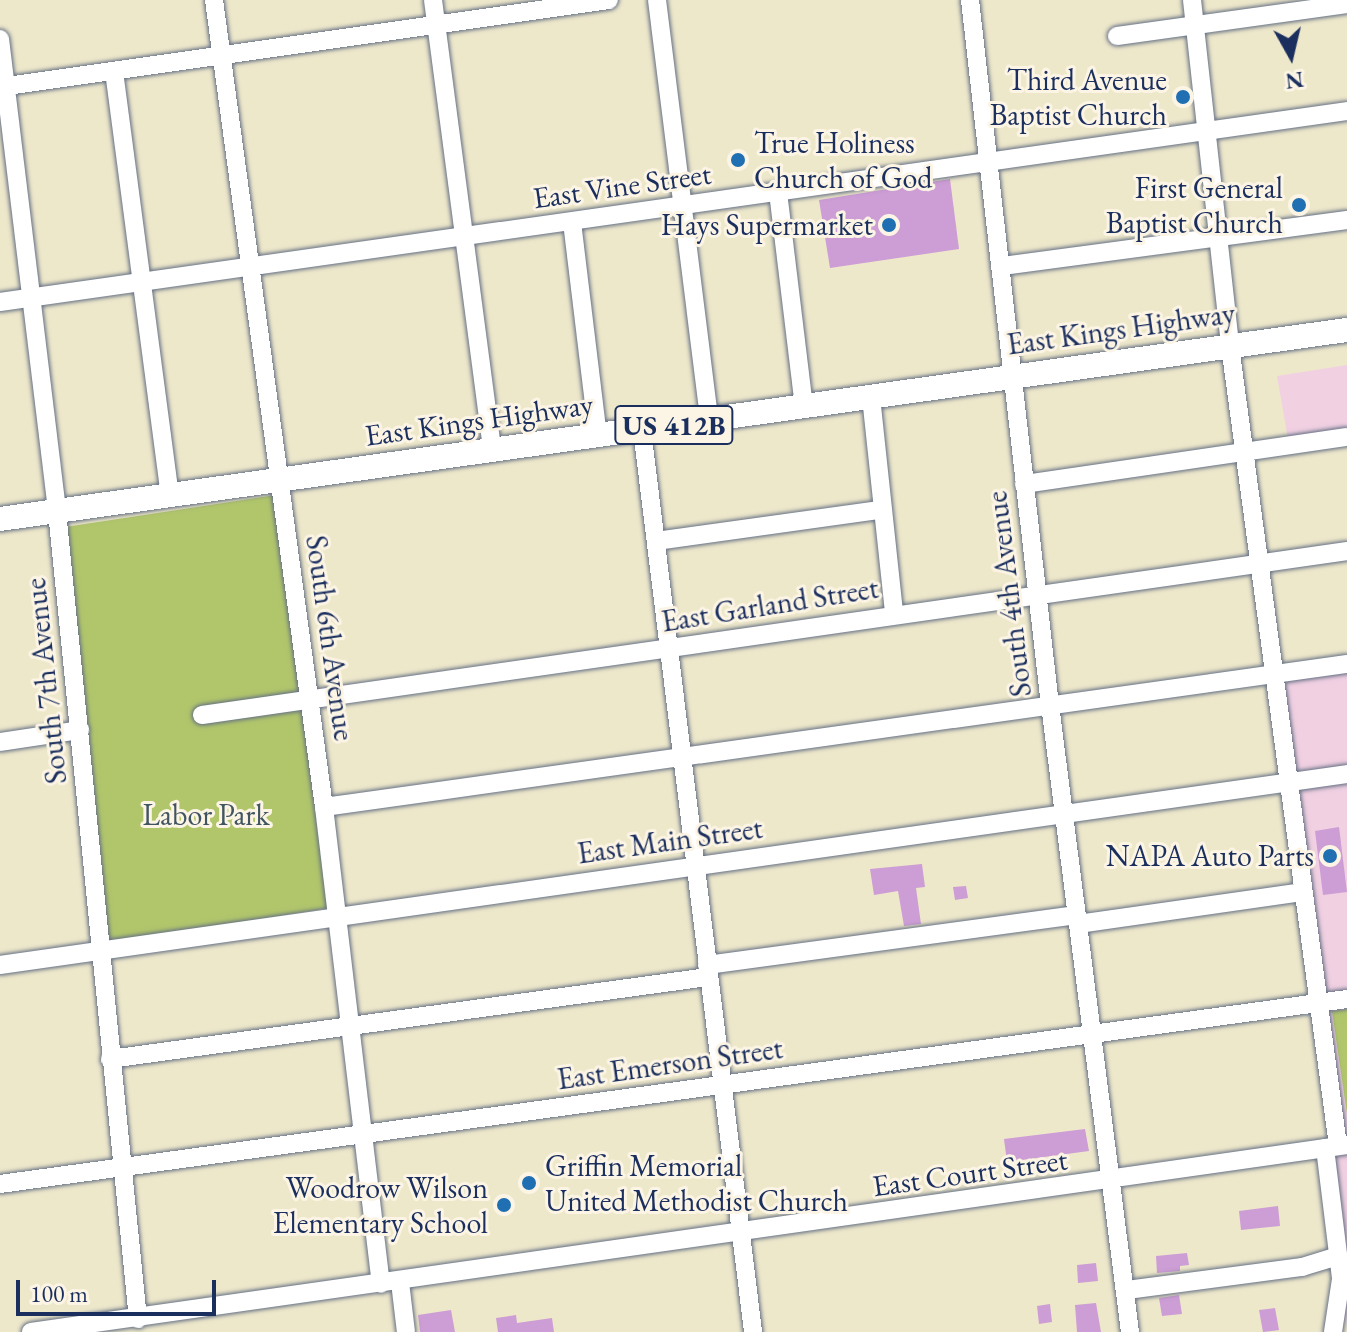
<!DOCTYPE html>
<html>
<head>
<meta charset="utf-8">
<style>
  body { margin:0 }
  #map { position:relative; width:1347px; height:1332px; overflow:hidden; background:#eee8cb; font-family:"EB Garamond",serif }
  div>[style] { position:absolute }
  .built>* { inset:0; background:#f1d0e2 }
  .green>* { inset:0; background:#b1c66b }
  .building>* { inset:0; background:#cd9dd5 }
  .roads { filter:drop-shadow(0 0 2px #657084) drop-shadow(0 0 2px #657084) }
  .minor>* { height:18px; margin:-9px; padding:0 9px; transform-origin:9px; border-radius:9px; background:#fff }
  .major>* { height:24px; margin:-12px; padding:0 12px; transform-origin:12px; border-radius:12px; background:#fff }
  .dots>* { width:22px; height:22px; translate:-50% -50%; box-sizing:border-box; border:4px solid #fcf5e5; border-radius:50% }
  span { translate:-50% -50%; white-space:nowrap; text-align:center; line-height:1.15; -webkit-text-stroke:6px #fcf5e5; paint-order:stroke }
  .shield-label span { padding:2px 6px; background:#fcf5e5; border:2px solid; border-radius:6px; -webkit-text-stroke-width:0 }
  .shield-label { font-size:28px; color:#1b2f5e; font-weight:700 }
  .poi-label { font-size:30px; color:#1b2f5e }
  .right { translate:-100% -50%; text-align:right }
  .left { translate:0 -50%; text-align:left }
  .street-label { font-size:30px; color:#1b2f5e }
  .park-label { font-size:30px; color:#405561 }
  .north { position:absolute; left:1251px; top:16px; width:80px; height:80px; -webkit-text-stroke:6px #fcf5e5; paint-order:stroke; rotate:172deg; font-size:22px; font-weight:700; line-height:32px; text-align:center; color:#1b2f5e }
  .north::after { content:''; display:block; margin:auto; width:28px; height:36px; background:#1b2f5e; clip-path:polygon(50% 0,100% 100%,50% 72%,0 100%) }
  .scale { position:absolute; left:16px; top:1280px; width:200px; height:36px; box-sizing:border-box; border:4px solid #1b2f5e; border-top:0; padding-left:10px; font-size:24px; line-height:28px; white-space:nowrap; color:#1b2f5e; -webkit-text-stroke:6px #fcf5e5; paint-order:stroke }
</style>
</head>
<body>
<div id="map">
  <div class="built">
    <div style="clip-path:polygon(1347px 365px,1347px 431px,1288px 439px,1277px 376px)"></div>
    <div style="clip-path:polygon(1347px 666px,1347px 1140px,1344px 1141px,1281px 675px)"></div>
    <div style="clip-path:polygon(1347px 1149px,1347px 1328px,1333px 1151px)"></div>
  </div>
  <div class="green">
    <div style="clip-path:polygon(276px 495px,330px 908px,108px 943px,65px 527px)"></div>
    <div style="clip-path:polygon(1347px 1009px,1347px 1114px,1332px 1011px)"></div>
  </div>
  <div class="building">
    <div style="clip-path:polygon(950px 179px,959px 249px,830px 268px,819px 200px)"></div>
    <div style="clip-path:polygon(1339px 827px,1347px 892px,1323px 895px,1315px 831px)"></div>
    <div style="clip-path:polygon(922px 864px,925px 887px,916px 888px,921px 924px,904px 926px,898px 891px,874px 895px,870px 869px)"></div>
    <div style="clip-path:polygon(966px 886px,968px 898px,955px 900px,953px 887px)"></div>
    <div style="clip-path:polygon(1085px 1129px,1089px 1151px,1007px 1162px,1004px 1139px)"></div>
    <div style="clip-path:polygon(1278px 1206px,1280px 1226px,1241px 1230px,1239px 1211px)"></div>
    <div style="clip-path:polygon(1187px 1253px,1189px 1265px,1180px 1266px,1180px 1271px,1157px 1273px,1156px 1256px)"></div>
    <div style="clip-path:polygon(1096px 1263px,1098px 1281px,1078px 1283px,1077px 1265px)"></div>
    <div style="clip-path:polygon(1179px 1295px,1182px 1314px,1162px 1316px,1159px 1298px)"></div>
    <div style="clip-path:polygon(1096px 1303px,1101px 1332px,1077px 1332px,1075px 1305px)"></div>
    <div style="clip-path:polygon(1050px 1304px,1052px 1322px,1039px 1324px,1037px 1306px)"></div>
    <div style="clip-path:polygon(1275px 1308px,1279px 1330px,1263px 1332px,1259px 1310px)"></div>
    <div style="clip-path:polygon(451px 1310px,455px 1332px,420px 1332px,418px 1315px)"></div>
    <div style="clip-path:polygon(516px 1315px,517px 1323px,552px 1318px,554px 1332px,498px 1332px,496px 1318px)"></div>
  </div>
  <div class="roads">
    <div class="minor">
      <div style="left:214px;top:0;width:814px;rotate:82.24deg"></div>
      <div style="left:324px;top:807px;width:480px;rotate:83.2deg"></div>
      <div style="left:433px;top:0;width:454px;rotate:82.5deg"></div>
      <div style="left:657px;top:0;width:423px;rotate:82.9deg"></div>
      <div style="left:970px;top:0;width:710px;rotate:83.53deg"></div>
      <div style="left:1050px;top:705px;width:632px;rotate:82.73deg"></div>
      <div style="left:1192px;top:0;width:348px;rotate:83.7deg"></div>
      <div style="left:1230px;top:346px;width:807px;rotate:82.31deg"></div>
      <div style="left:1117px;top:36px;width:232px;rotate:-7.9deg"></div>
      <div style="left:0;top:39px;width:475px;rotate:83.1deg"></div>
      <div style="left:57px;top:511px;width:812px;rotate:84.28deg"></div>
      <div style="left:114px;top:71px;width:428px;rotate:82.5deg"></div>
      <div style="left:0;top:87px;width:615px;rotate:-8.13deg"></div>
      <div style="left:778px;top:192px;width:216px;rotate:83.1deg"></div>
      <div style="left:572px;top:222px;width:216px;rotate:83.1deg"></div>
      <div style="left:1002px;top:266px;width:348px;rotate:-7.6deg"></div>
      <div style="left:0;top:302px;width:1360px;rotate:-8.07deg"></div>
      <div style="left:871px;top:397px;width:218px;rotate:83.9deg"></div>
      <div style="left:642px;top:430px;width:909px;rotate:82.98deg"></div>
      <div style="left:1024px;top:484px;width:326px;rotate:-8.3deg"></div>
      <div style="left:656px;top:541px;width:226px;rotate:-7.9deg"></div>
      <div style="left:202px;top:715px;width:1157px;rotate:-8.15deg"></div>
      <div style="left:0;top:742px;width:81px;rotate:-8.5deg"></div>
      <div style="left:324px;top:807px;width:1033px;rotate:-7.96deg"></div>
      <div style="left:1078px;top:924px;width:226px;rotate:-8.1deg"></div>
      <div style="left:0;top:965px;width:1360px;rotate:-8.07deg"></div>
      <div style="left:707px;top:965px;width:373px;rotate:-7.7deg"></div>
      <div style="left:110px;top:1059px;width:604px;rotate:-7.81deg"></div>
      <div style="left:1325px;top:1148px;width:132px;rotate:83deg"></div>
      <div style="left:1341px;top:1279px;width:54px;rotate:98.6deg"></div>
      <div style="left:0;top:1184px;width:1360px;rotate:-7.82deg"></div>
      <div style="left:400px;top:1282px;width:50px;rotate:83.2deg"></div>
      <div style="left:1127px;top:1290px;width:177px;rotate:-7.5deg"></div>
      <div style="left:1302px;top:1267px;width:38px;rotate:-17deg"></div>
      <div style="left:31px;top:1332px;width:1329px;rotate:-8.09deg"></div>
    </div>
    <div class="major">
      <div style="left:0;top:519px;width:1360px;rotate:-7.99deg"></div>
    </div>
  </div>
  <div class="dots">
    <div style="left:1183px;top:97px;background:#1f6fb2"></div>
    <div style="left:738px;top:160px;background:#1f6fb2"></div>
    <div style="left:1299px;top:205px;background:#1f6fb2"></div>
    <div style="left:889px;top:225px;background:#1f6fb2"></div>
    <div style="left:1330px;top:856px;background:#1f6fb2"></div>
    <div style="left:529px;top:1183px;background:#1f6fb2"></div>
    <div style="left:504px;top:1205px;background:#1f6fb2"></div>
  </div>
  <div class="shield-label">
    <span style="left:674px;top:425px">US 412B</span>
  </div>
  <div class="poi-label">
    <span class="right" style="left:1167px;top:97px">Third Avenue<br>Baptist Church</span>
    <span class="left" style="left:754px;top:160px">True Holiness<br>Church of God</span>
    <span class="right" style="left:1283px;top:205px">First General<br>Baptist Church</span>
    <span class="right" style="left:873px;top:225px">Hays Supermarket</span>
    <span class="right" style="left:1314px;top:856px">NAPA Auto Parts</span>
    <span class="left" style="left:545px;top:1183px">Griffin Memorial<br>United Methodist Church</span>
    <span class="right" style="left:488px;top:1205px">Woodrow Wilson<br>Elementary School</span>
  </div>
  <div class="street-label">
    <span style="left:622px;top:186px;rotate:-8deg">East Vine Street</span>
    <span style="left:1121px;top:329px;rotate:-8deg">East Kings Highway</span>
    <span style="left:479px;top:420px;rotate:-8deg">East Kings Highway</span>
    <span style="left:1009px;top:594px;rotate:-97deg">South 4th Avenue</span>
    <span style="left:770px;top:605px;rotate:-9deg">East Garland Street</span>
    <span style="left:330px;top:638px;rotate:82deg">South 6th Avenue</span>
    <span style="left:46px;top:681px;rotate:-96deg">South 7th Avenue</span>
    <span style="left:670px;top:841px;rotate:-8deg">East Main Street</span>
    <span style="left:670px;top:1064px;rotate:-8deg">East Emerson Street</span>
    <span style="left:970px;top:1173px;rotate:-8deg">East Court Street</span>
  </div>
  <div class="park-label">
    <span style="left:206px;top:815px">Labor Park</span>
  </div>
  <div class="north">N</div>
  <div class="scale">100 m</div>
</div>
</body>
</html>
